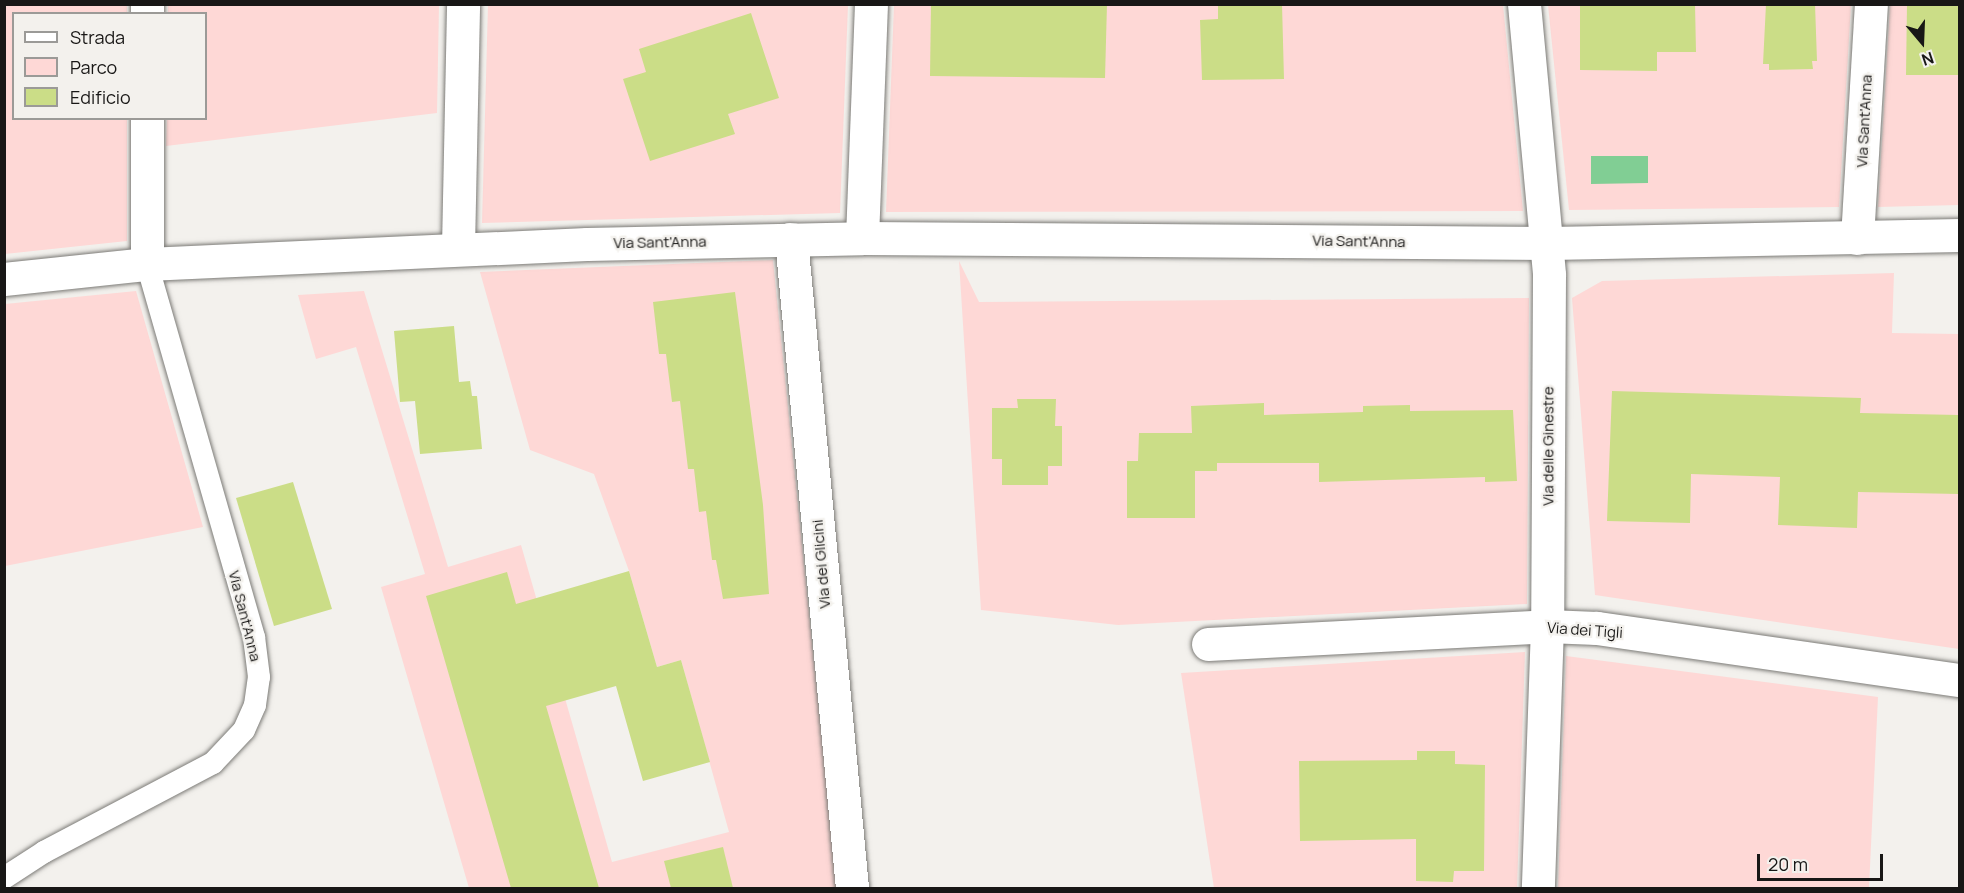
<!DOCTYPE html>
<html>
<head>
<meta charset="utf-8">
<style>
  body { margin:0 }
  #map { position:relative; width:1964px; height:893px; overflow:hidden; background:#f3f1ed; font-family:Manrope,sans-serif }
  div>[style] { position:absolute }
  .green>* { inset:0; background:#fed8d6 }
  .water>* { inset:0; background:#81ce94 }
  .building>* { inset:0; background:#cbdd87 }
  .roads { filter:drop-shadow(0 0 2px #7c7b77) drop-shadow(0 0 2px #7c7b77) }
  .lane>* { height:22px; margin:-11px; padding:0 11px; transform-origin:11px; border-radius:11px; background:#fff }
  .street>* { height:33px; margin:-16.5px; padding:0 16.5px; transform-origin:16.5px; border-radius:16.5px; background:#fff }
  .secondary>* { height:33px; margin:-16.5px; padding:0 16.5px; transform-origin:16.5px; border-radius:16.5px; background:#fff }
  span { translate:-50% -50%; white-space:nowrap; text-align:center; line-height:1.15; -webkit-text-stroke:4.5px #f3f1ed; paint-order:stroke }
  .street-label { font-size:15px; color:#181716 }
  .frame { position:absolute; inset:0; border:6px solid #181716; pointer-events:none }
  .legend { position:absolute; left:12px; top:12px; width:195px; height:108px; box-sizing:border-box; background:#f3f1ed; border:2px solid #9b9a97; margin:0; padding:8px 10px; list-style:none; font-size:18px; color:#181716 }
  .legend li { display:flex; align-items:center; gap:12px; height:30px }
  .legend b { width:30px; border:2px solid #9b9a97 }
  .north { position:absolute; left:1892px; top:12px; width:60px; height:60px; -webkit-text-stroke:4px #f3f1ed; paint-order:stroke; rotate:161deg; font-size:16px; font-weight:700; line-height:24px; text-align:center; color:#181716 }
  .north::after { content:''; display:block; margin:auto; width:21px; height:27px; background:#181716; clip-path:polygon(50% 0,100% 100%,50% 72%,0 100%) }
  .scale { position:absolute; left:1757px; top:854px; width:126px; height:27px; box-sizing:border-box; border:3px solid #181716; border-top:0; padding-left:8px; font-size:18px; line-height:21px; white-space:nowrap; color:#181716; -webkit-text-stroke:4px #f3f1ed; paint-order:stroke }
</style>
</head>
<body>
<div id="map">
  <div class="green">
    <div style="clip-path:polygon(4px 5px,127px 5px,127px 13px,14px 14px,14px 118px,127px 119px,127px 241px,5px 254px)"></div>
    <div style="clip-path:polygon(168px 5px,439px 5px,437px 113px,166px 146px,167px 119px,206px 118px,206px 14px,168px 13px)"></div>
    <div style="clip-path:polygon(488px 5px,848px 5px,840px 213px,482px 223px)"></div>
    <div style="clip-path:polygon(894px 5px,1503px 5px,1523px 211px,886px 212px)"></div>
    <div style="clip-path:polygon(1548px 5px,1851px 5px,1839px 207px,1569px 210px)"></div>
    <div style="clip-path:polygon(1890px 5px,1959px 5px,1959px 205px,1878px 207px)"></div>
    <div style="clip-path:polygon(773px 260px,837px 888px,469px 888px,381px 587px,425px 574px,356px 347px,316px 359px,298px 295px,364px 291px,448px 567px,521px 545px,612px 862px,729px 832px,681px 660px,657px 667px,629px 571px,594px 474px,530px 450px,480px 272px)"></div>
    <div style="clip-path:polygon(959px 261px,979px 302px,1529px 298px,1527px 604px,1118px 625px,981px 610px)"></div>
    <div style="clip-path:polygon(1894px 273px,1892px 333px,1959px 334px,1959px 649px,1595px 595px,1572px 298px,1602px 281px)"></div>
    <div style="clip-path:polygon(136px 291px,203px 527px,5px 566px,5px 304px)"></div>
    <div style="clip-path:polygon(1525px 652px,1517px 888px,1214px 888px,1181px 673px)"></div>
    <div style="clip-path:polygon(1566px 656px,1878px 697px,1869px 888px,1558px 888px)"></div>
  </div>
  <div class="water">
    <div style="clip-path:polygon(1591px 156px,1648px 156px,1648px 183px,1591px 184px)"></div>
  </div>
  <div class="building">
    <div style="clip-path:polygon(931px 4px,1107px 4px,1105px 78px,930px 76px)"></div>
    <div style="clip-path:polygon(1218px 4px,1282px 4px,1284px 79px,1202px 80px,1200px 20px,1218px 19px)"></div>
    <div style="clip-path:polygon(1580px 4px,1695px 4px,1696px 52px,1657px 52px,1657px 71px,1580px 70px)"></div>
    <div style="clip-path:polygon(1766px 4px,1815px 4px,1817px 61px,1812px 61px,1813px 69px,1769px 70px,1769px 64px,1763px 64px)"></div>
    <div style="clip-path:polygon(1907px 4px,1959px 4px,1959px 75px,1906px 75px)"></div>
    <div style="clip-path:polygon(751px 13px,779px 98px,728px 114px,735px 134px,650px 161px,623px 79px,646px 72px,639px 49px)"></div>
    <div style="clip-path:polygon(735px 292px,763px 505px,769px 594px,723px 599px,716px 560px,712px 560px,706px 511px,699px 512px,694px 469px,688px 469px,680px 401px,672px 402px,666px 354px,659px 354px,653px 302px)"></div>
    <div style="clip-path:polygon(454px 326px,459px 382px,470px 381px,472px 396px,477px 396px,482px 449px,420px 454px,415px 401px,400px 402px,394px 331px)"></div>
    <div style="clip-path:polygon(1612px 391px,1861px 398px,1860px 413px,1959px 415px,1959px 494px,1858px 492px,1857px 528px,1778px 525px,1780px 477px,1691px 474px,1690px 523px,1607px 521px)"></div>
    <div style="clip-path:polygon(1017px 399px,1056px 399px,1055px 426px,1062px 426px,1062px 466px,1048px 466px,1048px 485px,1002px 485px,1002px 459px,992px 459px,992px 408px,1018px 408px)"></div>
    <div style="clip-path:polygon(1264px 403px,1264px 415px,1363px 412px,1363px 406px,1410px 405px,1410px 411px,1513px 410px,1517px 481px,1485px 482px,1485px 477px,1319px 482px,1319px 463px,1217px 463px,1217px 471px,1195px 471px,1195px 518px,1127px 518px,1127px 461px,1138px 461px,1139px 433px,1192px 433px,1191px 406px)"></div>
    <div style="clip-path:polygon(293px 482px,332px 609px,274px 626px,236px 498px)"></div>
    <div style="clip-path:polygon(629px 571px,657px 667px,681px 660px,710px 762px,643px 781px,616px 686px,546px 706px,599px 888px,511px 888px,426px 596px,507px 572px,516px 604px)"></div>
    <div style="clip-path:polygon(1417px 751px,1455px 751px,1455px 764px,1485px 765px,1484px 871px,1454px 871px,1453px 882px,1416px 881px,1416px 839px,1300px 841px,1299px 761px,1417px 760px)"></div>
    <div style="clip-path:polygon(723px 847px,733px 888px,671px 888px,664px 861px)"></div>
  </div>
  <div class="roads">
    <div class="lane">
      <div style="left:4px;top:878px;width:48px;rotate:-33deg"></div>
      <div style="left:44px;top:852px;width:191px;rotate:-27.8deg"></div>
      <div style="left:213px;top:763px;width:45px;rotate:-46.8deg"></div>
      <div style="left:244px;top:730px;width:27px;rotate:-66deg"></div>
      <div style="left:255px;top:705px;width:28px;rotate:-82deg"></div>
      <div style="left:259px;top:677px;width:40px;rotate:-97.1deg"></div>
      <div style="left:254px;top:637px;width:388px;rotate:-106deg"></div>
    </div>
    <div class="street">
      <div style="left:147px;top:4px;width:10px;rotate:90deg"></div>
      <div style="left:1524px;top:4px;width:272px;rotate:84.7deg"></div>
      <div style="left:1549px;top:275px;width:351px;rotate:90.3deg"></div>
      <div style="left:1547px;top:626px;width:262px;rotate:92deg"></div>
      <div style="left:862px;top:238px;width:234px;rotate:-87.8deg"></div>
      <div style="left:1857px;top:238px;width:234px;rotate:-86.6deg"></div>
      <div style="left:791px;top:239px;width:652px;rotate:84.63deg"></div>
      <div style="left:458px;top:247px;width:243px;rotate:-88.8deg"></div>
      <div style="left:147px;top:264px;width:146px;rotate:-90deg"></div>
      <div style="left:1208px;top:644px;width:339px;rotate:-3deg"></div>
      <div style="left:1547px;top:626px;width:50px;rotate:2.3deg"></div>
      <div style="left:1597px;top:628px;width:367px;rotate:8.2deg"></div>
    </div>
    <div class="secondary">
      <div style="left:4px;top:279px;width:144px;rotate:-6deg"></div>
      <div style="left:147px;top:264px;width:440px;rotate:-2.6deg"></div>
      <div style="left:587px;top:244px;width:275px;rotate:-1.2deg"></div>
      <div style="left:862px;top:238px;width:686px;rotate:0.42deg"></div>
      <div style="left:1548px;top:243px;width:412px;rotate:-1.1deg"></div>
    </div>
  </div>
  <div class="street-label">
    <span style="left:1864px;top:121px;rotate:-87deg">Via Sant'Anna</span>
    <span style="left:1359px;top:241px;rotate:1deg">Via Sant'Anna</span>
    <span style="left:660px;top:242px;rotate:-1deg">Via Sant'Anna</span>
    <span style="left:1548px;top:446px;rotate:-90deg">Via delle Ginestre</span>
    <span style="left:821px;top:564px;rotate:-95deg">Via dei Glicini</span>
    <span style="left:245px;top:616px;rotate:76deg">Via Sant'Anna</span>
    <span style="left:1585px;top:630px;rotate:4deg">Via dei Tigli</span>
  </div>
  <div class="frame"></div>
  <ul class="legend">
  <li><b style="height:8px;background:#fff"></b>Strada</li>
  <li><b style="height:16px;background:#fed8d6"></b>Parco</li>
  <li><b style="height:16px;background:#cbdd87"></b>Edificio</li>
  </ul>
  <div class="north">N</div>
  <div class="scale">20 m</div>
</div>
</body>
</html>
